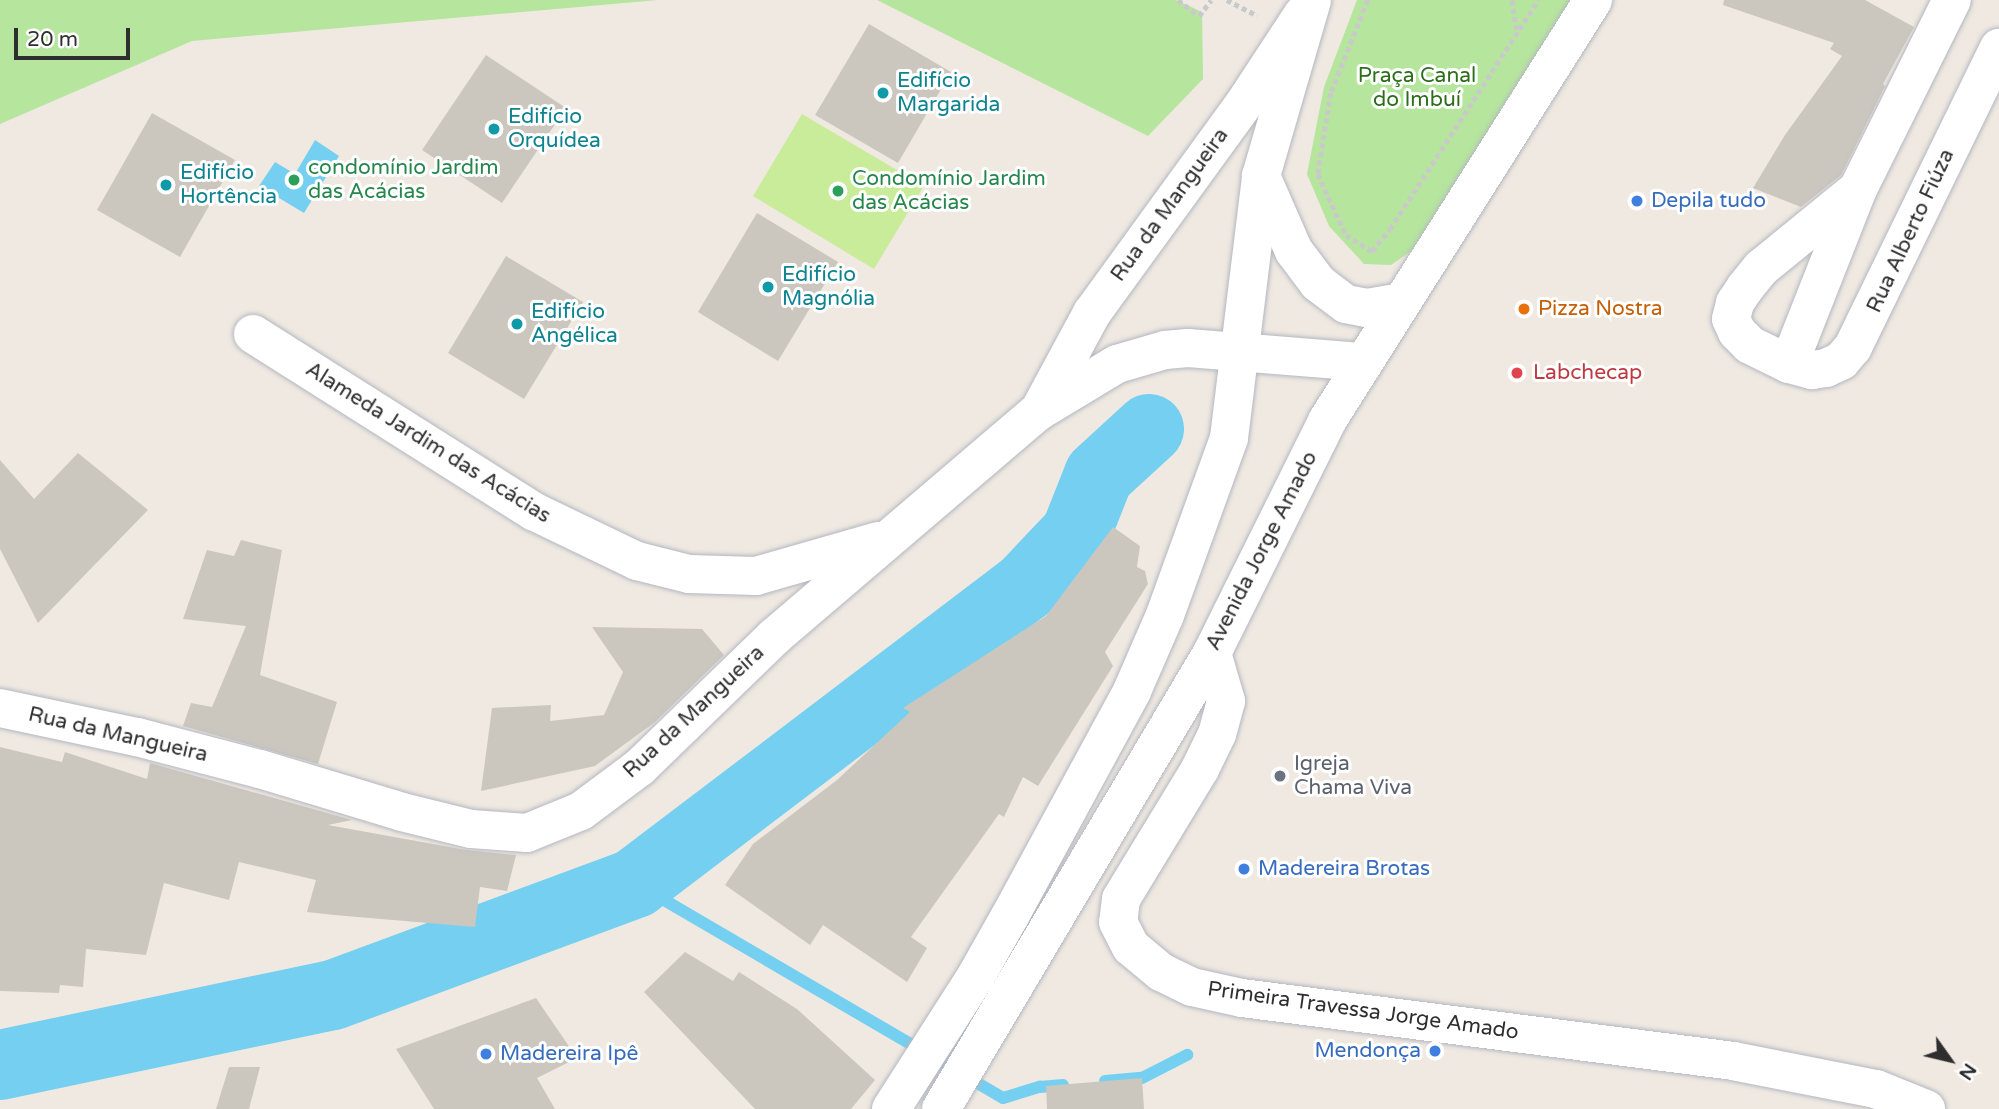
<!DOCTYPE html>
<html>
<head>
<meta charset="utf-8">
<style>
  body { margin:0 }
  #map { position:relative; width:1999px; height:1109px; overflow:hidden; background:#efe9e1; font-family:"Varela Round",sans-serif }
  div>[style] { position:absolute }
  .green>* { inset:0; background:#b6e59e }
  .pitch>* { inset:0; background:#c9ec9a }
  .water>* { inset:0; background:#75cff0 }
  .stream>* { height:12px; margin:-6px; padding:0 6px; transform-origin:6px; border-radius:6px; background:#75cff0 }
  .river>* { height:70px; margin:-35px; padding:0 35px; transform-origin:35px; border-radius:35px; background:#75cff0 }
  .building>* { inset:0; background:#cbc7bf }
  .path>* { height:4.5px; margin-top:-2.25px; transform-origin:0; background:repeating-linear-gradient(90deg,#c9c9c9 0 5px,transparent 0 8.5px) }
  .roads { filter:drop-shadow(0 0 2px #b4b7c1) drop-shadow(0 0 2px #b4b7c1) }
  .street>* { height:38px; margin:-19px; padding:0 19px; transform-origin:19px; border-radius:19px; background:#fff }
  .secondary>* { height:38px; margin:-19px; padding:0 19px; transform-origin:19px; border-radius:19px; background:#fff }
  .dots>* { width:19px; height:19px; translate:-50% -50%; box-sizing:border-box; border:4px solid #fff; border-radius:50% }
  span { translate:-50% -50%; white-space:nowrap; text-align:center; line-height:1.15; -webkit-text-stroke:6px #fff; paint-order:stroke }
  .park-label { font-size:21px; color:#2c6e1b }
  .culture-label { font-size:21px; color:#0d838f }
  .left { translate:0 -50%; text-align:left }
  .leisure-label { font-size:21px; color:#27864d }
  .shop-label { font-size:21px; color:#366cbe }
  .right { translate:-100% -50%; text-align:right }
  .street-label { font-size:21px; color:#2e2e2e }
  .food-label { font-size:21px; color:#c56008 }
  .health-label { font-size:21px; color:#be3a42 }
  .worship-label { font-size:21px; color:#5b616d }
  .north { position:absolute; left:1915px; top:1025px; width:70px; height:70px; -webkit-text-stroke:5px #fff; paint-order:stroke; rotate:124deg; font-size:19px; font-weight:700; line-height:28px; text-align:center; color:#2e2e2e }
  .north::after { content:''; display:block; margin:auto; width:24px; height:32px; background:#2e2e2e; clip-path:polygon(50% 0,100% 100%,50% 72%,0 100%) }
  .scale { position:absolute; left:14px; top:28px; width:116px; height:32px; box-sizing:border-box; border:4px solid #2e2e2e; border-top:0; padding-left:9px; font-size:21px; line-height:24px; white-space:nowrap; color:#2e2e2e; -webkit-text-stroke:5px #fff; paint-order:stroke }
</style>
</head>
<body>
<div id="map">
  <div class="green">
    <div style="clip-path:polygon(0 0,658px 0,192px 41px,0 124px)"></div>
    <div style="clip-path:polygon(877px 0,1176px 0,1202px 12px,1203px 79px,1148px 136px)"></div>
    <div style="clip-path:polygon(1357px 0,1575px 0,1420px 245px,1391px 265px,1364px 264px,1329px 226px,1307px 174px,1324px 87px)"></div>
  </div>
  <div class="pitch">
    <div style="clip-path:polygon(802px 114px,924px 186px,874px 269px,753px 196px)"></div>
  </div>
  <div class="water">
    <div style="clip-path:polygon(315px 140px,339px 156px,304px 213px,259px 186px,275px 162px,295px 174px)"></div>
  </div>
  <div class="stream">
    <div style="left:635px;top:883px;width:426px;rotate:30.3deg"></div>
    <div style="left:1003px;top:1098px;width:39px;rotate:-17deg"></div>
    <div style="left:1040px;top:1087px;width:23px;rotate:-5deg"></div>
    <div style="left:1105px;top:1081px;width:37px;rotate:-5deg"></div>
    <div style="left:1142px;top:1078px;width:51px;rotate:-27.1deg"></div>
  </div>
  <div class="river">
    <div style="left:0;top:1065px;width:340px;rotate:-11.9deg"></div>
    <div style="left:333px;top:995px;width:322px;rotate:-20.3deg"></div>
    <div style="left:635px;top:883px;width:490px;rotate:-37.2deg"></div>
    <div style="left:1025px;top:587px;width:74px;rotate:-46.6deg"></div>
    <div style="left:1076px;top:533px;width:62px;rotate:-68.4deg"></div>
    <div style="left:1099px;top:475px;width:68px;rotate:-42.6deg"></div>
  </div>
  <div class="building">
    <div style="clip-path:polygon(1724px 0,1865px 0,1914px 27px,1883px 84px,1885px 86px,1841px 175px,1801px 207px,1753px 188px,1785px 135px,1842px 56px,1830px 49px,1834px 43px,1723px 5px)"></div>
    <div style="clip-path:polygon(869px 24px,951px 72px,898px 163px,815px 115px)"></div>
    <div style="clip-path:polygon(486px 55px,566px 108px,502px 203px,422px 150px)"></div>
    <div style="clip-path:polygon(152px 113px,235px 160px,180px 257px,97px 210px)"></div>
    <div style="clip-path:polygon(757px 213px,838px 262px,778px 361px,698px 312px)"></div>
    <div style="clip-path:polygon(506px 256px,583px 302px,524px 399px,448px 353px)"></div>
    <div style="clip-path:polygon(78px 453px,148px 510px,38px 623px,0 549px,0 460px,34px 499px)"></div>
    <div style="clip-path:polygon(1113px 527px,1140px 546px,1137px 567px,1145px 571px,1148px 584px,1105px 652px,1113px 666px,1038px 786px,1023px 777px,1004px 817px,999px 814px,911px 937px,927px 948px,907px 982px,823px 925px,810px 945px,725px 885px,753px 844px,837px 780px,910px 712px,903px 708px,1046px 616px)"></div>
    <div style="clip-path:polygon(241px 540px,282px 550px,260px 675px,337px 702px,318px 764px,183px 726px,191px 703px,212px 707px,246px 626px,183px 619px,207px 550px,234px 556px)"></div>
    <div style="clip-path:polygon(592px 627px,702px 629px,724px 655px,655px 722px,595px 766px,481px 791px,492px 708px,551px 705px,550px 721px,604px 715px,623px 672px)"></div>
    <div style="clip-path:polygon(0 747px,62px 762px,65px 752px,147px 779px,150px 763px,352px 820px,328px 825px,466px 850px,516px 855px,507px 891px,480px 887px,475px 927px,334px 915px,307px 912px,316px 880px,239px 862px,229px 900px,164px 883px,146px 955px,86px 949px,83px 987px,60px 985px,59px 993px,0 991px)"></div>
    <div style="clip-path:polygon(685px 952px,733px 981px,739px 972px,797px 1009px,875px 1080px,851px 1109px,755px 1109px,644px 992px)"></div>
    <div style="clip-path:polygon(536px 998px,577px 1058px,537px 1078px,555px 1109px,434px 1109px,396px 1049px)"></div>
    <div style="clip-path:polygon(229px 1067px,260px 1067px,249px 1109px,216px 1109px)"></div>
    <div style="clip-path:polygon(1142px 1078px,1144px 1109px,1047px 1109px,1046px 1086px)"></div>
  </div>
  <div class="path">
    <div style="left:1178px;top:0;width:26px;rotate:37deg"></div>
    <div style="left:1199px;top:16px;width:20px;rotate:-53deg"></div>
    <div style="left:1227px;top:0;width:34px;rotate:27deg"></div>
    <div style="left:1368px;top:0;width:100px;rotate:111.7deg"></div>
    <div style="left:1331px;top:93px;width:82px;rotate:99.1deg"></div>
    <div style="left:1318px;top:174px;width:67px;rotate:65.3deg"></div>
    <div style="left:1346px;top:235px;width:31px;rotate:32deg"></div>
    <div style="left:1372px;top:251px;width:28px;rotate:-51deg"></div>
    <div style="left:1390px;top:229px;width:273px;rotate:-57.1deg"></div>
    <div style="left:1512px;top:0;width:30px;rotate:81deg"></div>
  </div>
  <div class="roads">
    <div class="street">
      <div style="left:1858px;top:189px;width:125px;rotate:140.8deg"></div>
      <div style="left:1761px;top:268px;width:26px;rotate:129deg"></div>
      <div style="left:1745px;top:288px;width:18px;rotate:124deg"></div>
      <div style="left:1735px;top:303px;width:16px;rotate:104deg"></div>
      <div style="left:1731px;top:319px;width:14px;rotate:65deg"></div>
      <div style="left:1737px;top:332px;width:18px;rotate:45deg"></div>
      <div style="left:1750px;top:345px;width:43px;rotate:26deg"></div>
      <div style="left:1789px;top:364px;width:188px;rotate:-68.5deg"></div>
      <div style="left:1858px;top:189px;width:211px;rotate:-63.6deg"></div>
      <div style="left:253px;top:334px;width:333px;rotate:32.3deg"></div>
      <div style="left:535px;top:512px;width:113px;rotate:25.7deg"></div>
      <div style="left:637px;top:561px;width:54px;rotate:14deg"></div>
      <div style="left:689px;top:574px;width:67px;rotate:1.7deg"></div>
      <div style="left:756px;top:576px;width:127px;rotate:-16deg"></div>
      <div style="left:1789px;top:364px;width:24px;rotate:15deg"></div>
      <div style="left:1812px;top:370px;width:14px;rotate:-8deg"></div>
      <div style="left:1826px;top:368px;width:17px;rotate:-25deg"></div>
      <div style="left:1841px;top:361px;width:18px;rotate:-49deg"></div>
      <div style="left:1853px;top:347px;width:333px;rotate:-64deg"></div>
      <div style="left:1039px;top:411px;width:111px;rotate:-61.6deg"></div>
      <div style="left:1092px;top:313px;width:266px;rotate:-54deg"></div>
      <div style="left:1248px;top:98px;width:100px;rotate:-56.8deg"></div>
      <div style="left:1212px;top:653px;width:50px;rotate:73.7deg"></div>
      <div style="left:1226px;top:701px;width:34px;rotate:105deg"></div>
      <div style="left:1217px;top:734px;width:39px;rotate:116deg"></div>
      <div style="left:1200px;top:769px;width:152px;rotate:121.3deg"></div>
      <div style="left:1121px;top:899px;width:23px;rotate:97deg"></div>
      <div style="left:1118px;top:922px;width:28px;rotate:63deg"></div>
      <div style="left:1131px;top:947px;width:39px;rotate:40deg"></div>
      <div style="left:1161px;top:972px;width:34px;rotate:26deg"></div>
      <div style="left:1192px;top:987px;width:51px;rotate:12.4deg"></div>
      <div style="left:1242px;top:998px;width:495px;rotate:7.3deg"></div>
      <div style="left:1733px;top:1061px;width:146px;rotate:11.1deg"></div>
      <div style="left:1876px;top:1089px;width:54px;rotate:21.8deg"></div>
      <div style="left:0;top:708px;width:140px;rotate:12deg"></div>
      <div style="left:137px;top:737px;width:127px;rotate:14.6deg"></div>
      <div style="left:260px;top:769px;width:148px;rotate:16.8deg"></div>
      <div style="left:402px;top:812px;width:71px;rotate:13.8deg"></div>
      <div style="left:471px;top:829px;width:56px;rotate:4.1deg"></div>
      <div style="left:527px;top:833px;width:58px;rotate:-22.2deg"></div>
      <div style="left:581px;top:811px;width:74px;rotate:-36.7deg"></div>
      <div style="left:640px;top:767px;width:187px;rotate:-44.1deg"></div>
      <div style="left:774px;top:637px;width:348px;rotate:-40.5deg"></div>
      <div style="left:1039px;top:411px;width:91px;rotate:-31.1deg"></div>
      <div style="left:1117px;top:364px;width:50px;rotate:-16.3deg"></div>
      <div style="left:1165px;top:350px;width:23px;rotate:-5deg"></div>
      <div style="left:1188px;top:348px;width:176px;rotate:4.6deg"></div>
    </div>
    <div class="secondary">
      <div style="left:1261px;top:176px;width:82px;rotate:66.3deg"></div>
      <div style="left:1294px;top:251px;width:40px;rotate:53deg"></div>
      <div style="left:1318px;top:283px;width:35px;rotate:37deg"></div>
      <div style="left:1346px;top:304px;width:21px;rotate:11deg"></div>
      <div style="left:1367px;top:308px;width:34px;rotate:-10deg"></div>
      <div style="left:891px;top:1109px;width:158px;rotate:-57.4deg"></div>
      <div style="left:976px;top:976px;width:69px;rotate:-60.5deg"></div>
      <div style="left:1010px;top:916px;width:256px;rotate:-61.5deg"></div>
      <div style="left:1132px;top:691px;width:83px;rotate:-66.5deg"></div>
      <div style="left:1165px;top:615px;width:188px;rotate:-70.1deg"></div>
      <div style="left:1229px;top:438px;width:264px;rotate:-83deg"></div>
      <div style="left:1261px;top:176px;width:183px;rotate:-73.8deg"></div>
      <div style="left:941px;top:1109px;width:530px;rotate:-59.28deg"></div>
      <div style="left:1212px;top:653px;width:259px;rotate:-63.6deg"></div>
      <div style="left:1327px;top:421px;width:498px;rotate:-57.7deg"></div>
    </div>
  </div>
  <div class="dots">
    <div style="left:883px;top:93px;background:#0f9aa8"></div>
    <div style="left:494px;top:129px;background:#0f9aa8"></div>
    <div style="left:294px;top:180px;background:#2e9e5b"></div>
    <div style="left:166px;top:185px;background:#0f9aa8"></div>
    <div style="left:838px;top:191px;background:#2e9e5b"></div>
    <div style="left:1637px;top:201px;background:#3f7fe0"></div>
    <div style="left:768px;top:287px;background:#0f9aa8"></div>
    <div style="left:1524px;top:309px;background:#e8710a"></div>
    <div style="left:517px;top:324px;background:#0f9aa8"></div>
    <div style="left:1517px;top:373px;background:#e0444e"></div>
    <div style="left:1280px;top:776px;background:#6b7280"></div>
    <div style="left:1244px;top:869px;background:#3f7fe0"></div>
    <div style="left:1435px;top:1051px;background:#3f7fe0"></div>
    <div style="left:486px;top:1054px;background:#3f7fe0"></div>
  </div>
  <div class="park-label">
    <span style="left:1417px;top:88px">Praça Canal<br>do Imbuí</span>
  </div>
  <div class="culture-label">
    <span class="left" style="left:897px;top:93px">Edifício<br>Margarida</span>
    <span class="left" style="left:508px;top:129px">Edifício<br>Orquídea</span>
    <span class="left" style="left:180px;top:185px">Edifício<br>Hortência</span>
    <span class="left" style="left:782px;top:287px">Edifício<br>Magnólia</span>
    <span class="left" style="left:531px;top:324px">Edifício<br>Angélica</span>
  </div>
  <div class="leisure-label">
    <span class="left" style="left:308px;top:180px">condomínio Jardim<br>das Acácias</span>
    <span class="left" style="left:852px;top:191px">Condomínio Jardim<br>das Acácias</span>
  </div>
  <div class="shop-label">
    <span class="left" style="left:1651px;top:201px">Depila tudo</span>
    <span class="left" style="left:1258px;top:869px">Madereira Brotas</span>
    <span class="right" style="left:1421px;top:1051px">Mendonça</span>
    <span class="left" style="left:500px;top:1054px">Madereira Ipê</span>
  </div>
  <div class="street-label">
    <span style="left:1170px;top:205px;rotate:-54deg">Rua da Mangueira</span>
    <span style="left:1911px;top:231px;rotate:-65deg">Rua Alberto Fiúza</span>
    <span style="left:428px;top:443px;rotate:32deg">Alameda Jardim das Acácias</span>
    <span style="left:1262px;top:551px;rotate:-63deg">Avenida Jorge Amado</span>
    <span style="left:694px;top:712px;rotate:-43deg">Rua da Mangueira</span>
    <span style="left:118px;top:735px;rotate:13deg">Rua da Mangueira</span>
    <span style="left:1363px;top:1011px;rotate:8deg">Primeira Travessa Jorge Amado</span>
  </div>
  <div class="food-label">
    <span class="left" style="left:1538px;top:309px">Pizza Nostra</span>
  </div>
  <div class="health-label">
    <span class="left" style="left:1533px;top:373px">Labchecap</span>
  </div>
  <div class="worship-label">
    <span class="left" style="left:1294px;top:776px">Igreja<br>Chama Viva</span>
  </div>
  <div class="north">N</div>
  <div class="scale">20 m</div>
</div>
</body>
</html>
